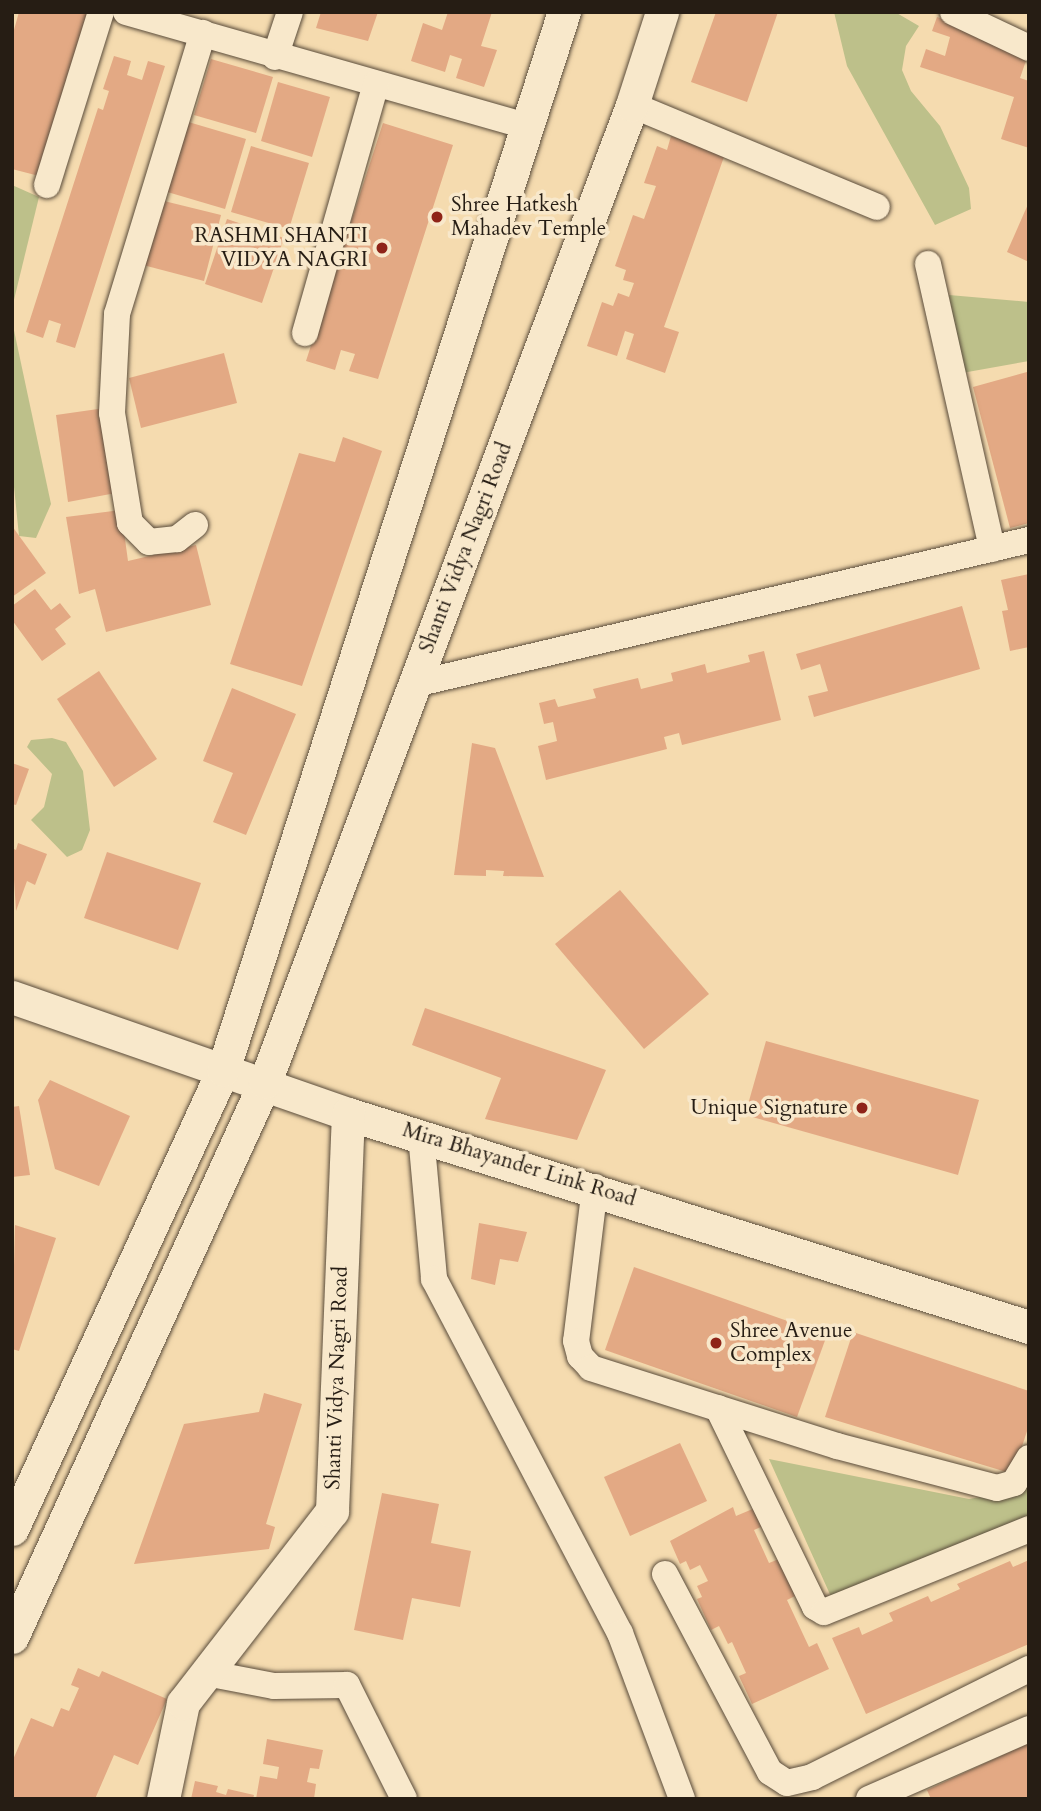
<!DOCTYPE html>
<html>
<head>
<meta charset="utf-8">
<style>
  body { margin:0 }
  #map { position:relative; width:1041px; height:1811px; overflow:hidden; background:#f5dbaf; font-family:Cardo,serif }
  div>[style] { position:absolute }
  .green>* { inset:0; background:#bdc08a }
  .building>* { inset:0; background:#e3a984 }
  .roads { filter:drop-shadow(0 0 2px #5a4c3b) drop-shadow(0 0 2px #5a4c3b) }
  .minor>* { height:26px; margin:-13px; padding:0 13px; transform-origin:13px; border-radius:13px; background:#f8e8cb }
  .tertiary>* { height:33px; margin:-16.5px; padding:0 16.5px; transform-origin:16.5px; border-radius:16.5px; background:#f8e8cb }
  .dots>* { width:19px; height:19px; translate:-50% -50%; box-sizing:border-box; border:4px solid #f8e8cb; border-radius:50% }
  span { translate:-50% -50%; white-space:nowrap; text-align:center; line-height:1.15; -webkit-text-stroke:7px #f8e8cb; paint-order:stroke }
  .poi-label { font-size:21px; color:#261d14 }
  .left { translate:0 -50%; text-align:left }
  .right { translate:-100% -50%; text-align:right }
  .street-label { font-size:21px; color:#261d14 }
  .frame { position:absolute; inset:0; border:14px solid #261d14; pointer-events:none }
</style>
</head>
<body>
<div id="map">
  <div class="green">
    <div style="clip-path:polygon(834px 12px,895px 12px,919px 26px,906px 46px,902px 70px,911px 91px,940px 126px,969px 188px,971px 209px,935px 225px,847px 66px)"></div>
    <div style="clip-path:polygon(12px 185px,39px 197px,12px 308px)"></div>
    <div style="clip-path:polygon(949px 295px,1029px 302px,1029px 361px,962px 373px)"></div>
    <div style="clip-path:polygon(12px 321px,51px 504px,36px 538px,19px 536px,12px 467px)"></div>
    <div style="clip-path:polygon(52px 738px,66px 742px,83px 771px,90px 830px,82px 850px,67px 857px,31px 820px,44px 807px,52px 774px,27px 747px,31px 740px)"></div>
    <div style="clip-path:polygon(769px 1459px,969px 1499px,1029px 1488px,1029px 1518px,833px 1601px)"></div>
  </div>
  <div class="building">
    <div style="clip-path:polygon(19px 12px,87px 12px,43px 177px,12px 169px,12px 37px)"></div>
    <div style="clip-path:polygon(321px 12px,378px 12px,368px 41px,316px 28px)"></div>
    <div style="clip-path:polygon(448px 12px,492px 12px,481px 46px,497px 50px,484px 87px,456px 78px,462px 59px,450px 55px,445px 72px,411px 61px,423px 23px,442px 30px)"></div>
    <div style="clip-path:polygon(716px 12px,778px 12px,747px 102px,691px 82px)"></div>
    <div style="clip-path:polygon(937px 17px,1029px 52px,1020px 78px,1029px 81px,1029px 148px,1001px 139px,1014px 97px,920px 67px,926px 49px,945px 56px,950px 37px,932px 31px)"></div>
    <div style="clip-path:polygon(114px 56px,131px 61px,127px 75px,142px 80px,148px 61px,165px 66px,75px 348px,56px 342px,61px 324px,49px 320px,43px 338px,26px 332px,98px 108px,103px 110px,109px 91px,103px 89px)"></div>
    <div style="clip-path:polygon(211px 59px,273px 77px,256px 133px,194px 115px)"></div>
    <div style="clip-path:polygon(278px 82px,330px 97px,312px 157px,261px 141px)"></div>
    <div style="clip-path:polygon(185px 121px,246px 139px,225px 209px,164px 191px)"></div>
    <div style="clip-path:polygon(383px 123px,453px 145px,378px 379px,349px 371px,355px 354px,341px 350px,335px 370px,306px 361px)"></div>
    <div style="clip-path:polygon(671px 136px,725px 154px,664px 327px,679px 332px,665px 373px,626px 359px,634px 334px,625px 331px,617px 356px,587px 346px,602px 302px,613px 306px,618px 293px,629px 297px,634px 283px,623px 280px,626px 270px,615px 266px,633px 215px,644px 219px,656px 186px,644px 183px,657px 146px,667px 150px)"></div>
    <div style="clip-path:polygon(251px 146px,309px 163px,289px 229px,231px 212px)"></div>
    <div style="clip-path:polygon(160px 200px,221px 215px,204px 281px,143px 265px)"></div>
    <div style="clip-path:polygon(1029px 202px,1029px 262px,1007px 252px)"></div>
    <div style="clip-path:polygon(227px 219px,284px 238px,262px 303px,205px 284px)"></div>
    <div style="clip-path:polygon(224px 353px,237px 403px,141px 428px,129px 378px)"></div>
    <div style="clip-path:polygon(1027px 372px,1029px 523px,1010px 528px,973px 387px)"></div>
    <div style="clip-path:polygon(105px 408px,121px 492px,68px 502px,56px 415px)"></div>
    <div style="clip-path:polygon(343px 437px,382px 451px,302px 686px,230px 664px,299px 453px,335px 462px)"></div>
    <div style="clip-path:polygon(121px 510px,128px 561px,196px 545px,211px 605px,106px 632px,95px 589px,79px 594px,66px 517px)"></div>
    <div style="clip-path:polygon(12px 526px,46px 573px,12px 597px)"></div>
    <div style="clip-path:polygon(1029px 574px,1029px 647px,1010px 651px,1002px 611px,1008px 610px,1001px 580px)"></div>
    <div style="clip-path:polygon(35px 589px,51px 610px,60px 603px,71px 617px,55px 629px,66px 644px,42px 661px,12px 620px,12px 606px)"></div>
    <div style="clip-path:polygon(962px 606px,980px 669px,814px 717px,808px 696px,828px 691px,820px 664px,801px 670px,796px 654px)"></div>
    <div style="clip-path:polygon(764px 651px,781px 720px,682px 745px,679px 733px,664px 737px,667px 749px,546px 780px,538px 746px,557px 741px,553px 722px,544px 724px,539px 703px,555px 699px,558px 707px,596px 698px,593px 689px,638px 678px,641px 689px,673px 681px,671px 673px,705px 664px,707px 673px,750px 662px,748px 655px)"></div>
    <div style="clip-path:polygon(99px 671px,157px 759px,114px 787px,57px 699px)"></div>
    <div style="clip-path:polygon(232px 688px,296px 714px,246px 835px,213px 822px,233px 773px,203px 761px)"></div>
    <div style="clip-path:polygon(472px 743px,495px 748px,544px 877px,503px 876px,504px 871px,486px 870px,486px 876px,454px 875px)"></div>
    <div style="clip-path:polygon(12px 763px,29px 769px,16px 805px,12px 804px)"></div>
    <div style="clip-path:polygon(18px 843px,47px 854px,35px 885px,27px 881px,16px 911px,12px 848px,16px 850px)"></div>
    <div style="clip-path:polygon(107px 852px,201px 883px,178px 950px,84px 918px)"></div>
    <div style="clip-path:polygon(620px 890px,709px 994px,644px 1049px,555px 944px)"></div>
    <div style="clip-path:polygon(425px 1008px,606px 1070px,577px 1140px,485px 1119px,501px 1078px,412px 1045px)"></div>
    <div style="clip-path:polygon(766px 1041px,979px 1100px,958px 1175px,745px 1115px)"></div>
    <div style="clip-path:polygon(50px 1080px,130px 1116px,99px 1186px,55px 1169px,38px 1100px)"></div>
    <div style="clip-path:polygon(19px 1106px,30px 1175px,12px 1177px,12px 1107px)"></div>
    <div style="clip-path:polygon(479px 1223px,527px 1232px,518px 1262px,500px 1259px,495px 1285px,471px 1279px)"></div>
    <div style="clip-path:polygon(15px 1225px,56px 1238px,19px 1351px,12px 1349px)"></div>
    <div style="clip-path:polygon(634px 1267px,827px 1335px,797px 1417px,605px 1350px)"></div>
    <div style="clip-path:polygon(853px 1332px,1029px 1391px,1029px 1425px,1013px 1474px,825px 1417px)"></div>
    <div style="clip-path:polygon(264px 1393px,302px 1404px,266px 1524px,275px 1527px,269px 1549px,134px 1564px,184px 1424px,259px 1412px)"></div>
    <div style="clip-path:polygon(680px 1443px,707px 1501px,630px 1536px,604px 1477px)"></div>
    <div style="clip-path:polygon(382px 1493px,439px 1504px,431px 1543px,471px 1551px,460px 1607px,412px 1598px,403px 1640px,354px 1630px)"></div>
    <div style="clip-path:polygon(733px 1507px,736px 1516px,755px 1508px,763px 1526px,754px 1530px,769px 1563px,779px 1559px,795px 1596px,787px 1600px,809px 1647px,817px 1643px,829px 1669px,752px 1704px,739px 1676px,746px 1673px,732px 1642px,728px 1644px,719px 1626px,711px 1630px,697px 1599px,702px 1597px,697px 1586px,708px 1581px,700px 1565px,690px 1570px,686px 1561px,680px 1564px,670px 1541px)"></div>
    <div style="clip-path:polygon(1029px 1560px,1029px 1644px,866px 1714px,832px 1638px,859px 1627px,862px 1635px,893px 1621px,889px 1613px,928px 1596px,931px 1602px,960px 1589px,957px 1584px,1010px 1561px,1013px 1567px)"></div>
    <div style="clip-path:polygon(78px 1668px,99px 1677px,102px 1671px,167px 1699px,138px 1765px,114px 1755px,95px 1799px,12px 1799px,12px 1762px,31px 1718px,53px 1727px,61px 1708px,69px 1711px,79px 1688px,71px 1685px)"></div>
    <div style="clip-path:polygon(267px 1739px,323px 1750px,319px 1769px,310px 1768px,307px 1782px,316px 1784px,314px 1799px,256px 1799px,260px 1776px,277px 1779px,279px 1767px,263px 1764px)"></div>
    <div style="clip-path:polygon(1029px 1743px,1029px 1799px,931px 1799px,927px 1790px)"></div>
    <div style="clip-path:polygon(195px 1781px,218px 1786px,216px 1792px,226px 1795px,228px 1789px,254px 1795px,253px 1799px,191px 1799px)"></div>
  </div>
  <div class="roads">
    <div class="minor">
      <div style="left:126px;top:12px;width:417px;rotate:15.9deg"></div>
      <div style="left:953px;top:12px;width:84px;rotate:25.3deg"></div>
      <div style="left:275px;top:57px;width:47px;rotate:-71.6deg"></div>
      <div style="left:632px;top:105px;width:265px;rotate:22.6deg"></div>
      <div style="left:47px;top:185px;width:181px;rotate:-72.7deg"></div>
      <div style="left:928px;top:264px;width:292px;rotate:77.3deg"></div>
      <div style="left:305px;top:333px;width:259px;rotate:-74.1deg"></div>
      <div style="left:195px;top:525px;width:23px;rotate:142deg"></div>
      <div style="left:177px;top:539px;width:28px;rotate:174deg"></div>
      <div style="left:149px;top:542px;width:27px;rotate:-135deg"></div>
      <div style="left:130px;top:523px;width:111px;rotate:-99.3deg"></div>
      <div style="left:112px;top:413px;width:99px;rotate:-87.1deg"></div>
      <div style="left:117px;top:314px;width:294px;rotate:-73deg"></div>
      <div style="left:415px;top:684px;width:631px;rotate:-13.2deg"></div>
      <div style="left:421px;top:1135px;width:145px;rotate:84.8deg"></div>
      <div style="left:434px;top:1279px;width:400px;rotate:62.3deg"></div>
      <div style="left:620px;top:1633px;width:177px;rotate:69.5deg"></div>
      <div style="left:595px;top:1187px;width:155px;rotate:97deg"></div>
      <div style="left:576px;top:1341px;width:16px;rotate:75deg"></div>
      <div style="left:580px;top:1356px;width:16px;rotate:47deg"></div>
      <div style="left:591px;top:1368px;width:258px;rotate:17.6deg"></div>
      <div style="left:837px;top:1446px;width:165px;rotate:14.7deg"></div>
      <div style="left:997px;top:1488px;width:18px;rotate:-16deg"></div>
      <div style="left:1014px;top:1483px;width:29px;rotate:-59deg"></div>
      <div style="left:718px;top:1408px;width:221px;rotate:64deg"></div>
      <div style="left:815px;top:1607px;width:10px;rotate:29deg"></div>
      <div style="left:824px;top:1612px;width:221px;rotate:-22deg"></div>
      <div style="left:665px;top:1574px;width:224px;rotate:62.1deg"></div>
      <div style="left:770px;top:1772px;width:20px;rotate:33deg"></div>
      <div style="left:787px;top:1783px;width:26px;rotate:-13deg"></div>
      <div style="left:812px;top:1777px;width:242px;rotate:-26.5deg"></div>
      <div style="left:206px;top:1673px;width:69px;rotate:10.8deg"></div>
      <div style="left:274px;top:1686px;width:73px;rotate:-0.8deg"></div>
      <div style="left:347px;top:1685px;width:127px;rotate:63.4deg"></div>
      <div style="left:869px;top:1799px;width:175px;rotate:-23.6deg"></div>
    </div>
    <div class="tertiary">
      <div style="left:12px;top:997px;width:356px;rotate:19.2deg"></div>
      <div style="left:348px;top:1114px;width:714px;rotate:17.37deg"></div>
      <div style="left:12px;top:1529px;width:505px;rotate:-65.31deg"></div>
      <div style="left:223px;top:1070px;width:1112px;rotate:-72.14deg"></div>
      <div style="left:12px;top:1637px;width:610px;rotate:-65.49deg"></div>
      <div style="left:265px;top:1082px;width:1044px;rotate:-69.41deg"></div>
      <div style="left:632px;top:105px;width:98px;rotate:-72.1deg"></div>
      <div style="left:163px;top:1799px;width:98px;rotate:-78.2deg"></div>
      <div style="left:183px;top:1703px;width:243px;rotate:-52.2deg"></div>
      <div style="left:332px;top:1511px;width:397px;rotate:-87.7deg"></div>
    </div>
  </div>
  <div class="dots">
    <div style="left:437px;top:217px;background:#8f2418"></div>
    <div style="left:382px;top:248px;background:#8f2418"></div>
    <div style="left:862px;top:1108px;background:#8f2418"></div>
    <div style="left:716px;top:1343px;background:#8f2418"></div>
  </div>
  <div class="poi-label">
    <span class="left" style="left:451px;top:217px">Shree Hatkesh<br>Mahadev Temple</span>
    <span class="right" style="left:368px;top:248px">RASHMI SHANTI<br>VIDYA NAGRI</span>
    <span class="right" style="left:848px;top:1108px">Unique Signature</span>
    <span class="left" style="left:730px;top:1343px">Shree Avenue<br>Complex</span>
  </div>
  <div class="street-label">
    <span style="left:466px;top:548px;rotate:-69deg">Shanti Vidya Nagri Road</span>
    <span style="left:519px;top:1165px;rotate:17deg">Mira Bhayander Link Road</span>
    <span style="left:337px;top:1378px;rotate:-88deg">Shanti Vidya Nagri Road</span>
  </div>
  <div class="frame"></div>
</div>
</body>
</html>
